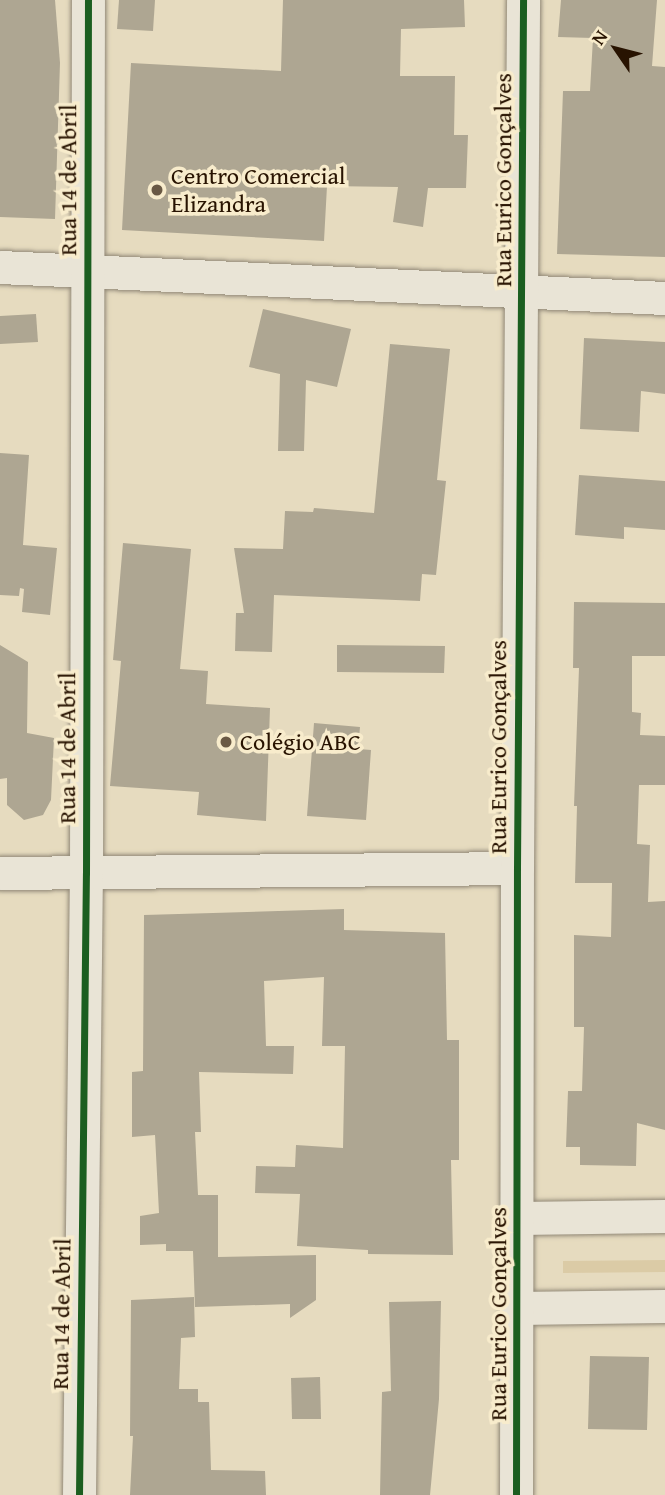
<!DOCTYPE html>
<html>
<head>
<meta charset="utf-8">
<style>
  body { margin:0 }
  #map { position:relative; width:665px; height:1495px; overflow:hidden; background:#e6dbbf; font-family:"Gentium Book Plus",serif }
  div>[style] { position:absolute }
  .green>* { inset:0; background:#dbcba6 }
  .building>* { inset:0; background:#aea692 }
  .roads { filter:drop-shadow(0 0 2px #918877) drop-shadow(0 0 2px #918877) }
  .minor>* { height:33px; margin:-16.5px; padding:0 16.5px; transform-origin:16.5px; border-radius:16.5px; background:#e9e4d6 }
  .cycleway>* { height:7px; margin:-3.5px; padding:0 3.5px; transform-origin:3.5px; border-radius:3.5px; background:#1b5e20 }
  .dots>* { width:19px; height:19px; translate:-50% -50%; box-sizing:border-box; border:4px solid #f8eccc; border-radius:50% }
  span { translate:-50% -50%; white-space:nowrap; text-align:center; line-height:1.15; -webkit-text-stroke:7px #f8eccc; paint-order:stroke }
  .poi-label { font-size:24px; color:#281301 }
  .left { translate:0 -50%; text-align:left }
  .street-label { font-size:24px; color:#281301 }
  .north { position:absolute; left:581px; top:14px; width:70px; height:70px; -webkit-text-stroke:5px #f8eccc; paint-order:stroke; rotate:305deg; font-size:19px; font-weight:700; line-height:28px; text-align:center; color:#281301 }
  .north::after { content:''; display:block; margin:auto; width:24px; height:32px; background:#281301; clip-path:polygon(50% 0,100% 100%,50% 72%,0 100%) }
</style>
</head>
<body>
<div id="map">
  <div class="green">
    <div style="clip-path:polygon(665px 1260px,665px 1272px,563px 1273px,563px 1261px)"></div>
  </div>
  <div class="building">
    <div style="clip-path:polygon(0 0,55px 0,60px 63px,55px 219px,0 217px)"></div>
    <div style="clip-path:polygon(119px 0,155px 0,153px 31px,117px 29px)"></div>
    <div style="clip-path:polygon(283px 0,464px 0,465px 27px,401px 29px,400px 76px,455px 76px,454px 135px,468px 135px,466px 188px,428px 188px,423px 227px,393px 222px,398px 187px,327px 186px,324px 241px,122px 230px,131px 63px,281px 71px)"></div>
    <div style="clip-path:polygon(561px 0,657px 0,652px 66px,665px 67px,665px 257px,557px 254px,563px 91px,590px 91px,593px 38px,558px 37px)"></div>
    <div style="clip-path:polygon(263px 309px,351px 329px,337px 387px,306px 380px,304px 451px,278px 451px,280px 374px,249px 367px)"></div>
    <div style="clip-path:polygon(36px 314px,38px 342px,0 344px,0 316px)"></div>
    <div style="clip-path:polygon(584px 338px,665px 342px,665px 394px,641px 391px,639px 432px,580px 429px)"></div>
    <div style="clip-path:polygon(390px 344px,450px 349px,437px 480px,446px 481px,436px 575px,422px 574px,420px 601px,274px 595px,272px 652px,235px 651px,236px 613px,244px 613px,234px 548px,283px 549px,285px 511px,313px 512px,314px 508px,374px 513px)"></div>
    <div style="clip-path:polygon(0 453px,29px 455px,23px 545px,57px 548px,50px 615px,22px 612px,24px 589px,20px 588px,19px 596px,0 595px)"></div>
    <div style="clip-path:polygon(579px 475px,665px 481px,665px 530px,624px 527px,624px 539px,575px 535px)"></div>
    <div style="clip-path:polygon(123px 543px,191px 549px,180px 669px,208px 671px,206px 704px,270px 708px,266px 821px,197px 815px,199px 792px,110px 786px,121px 661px,113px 660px)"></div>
    <div style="clip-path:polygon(574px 602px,665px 603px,665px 656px,632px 656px,632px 712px,641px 713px,640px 735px,665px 736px,665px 785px,639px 785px,637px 844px,650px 845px,648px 902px,665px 901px,665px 1130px,637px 1123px,636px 1166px,580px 1165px,580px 1147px,566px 1147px,568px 1091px,582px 1091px,584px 1027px,574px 1027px,574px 935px,611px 937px,612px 883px,575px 883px,577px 806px,574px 806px,579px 668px,573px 668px)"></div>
    <div style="clip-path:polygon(0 645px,28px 662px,27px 733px,54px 738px,51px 800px,43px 815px,24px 820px,7px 805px,7px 778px,0 779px)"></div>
    <div style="clip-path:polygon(337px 645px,445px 646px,444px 673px,337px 672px)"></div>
    <div style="clip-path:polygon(314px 723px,360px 727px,358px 749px,371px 750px,366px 820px,307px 816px)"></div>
    <div style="clip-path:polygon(344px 909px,344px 930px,445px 933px,447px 1040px,459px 1040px,459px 1160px,451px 1160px,453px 1255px,368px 1254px,368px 1250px,297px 1246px,300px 1194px,255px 1193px,256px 1166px,295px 1167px,296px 1145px,343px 1148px,345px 1046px,322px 1046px,324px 977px,264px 981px,266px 1046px,294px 1046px,293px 1074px,199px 1072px,201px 1132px,195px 1132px,198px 1195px,218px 1195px,218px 1257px,316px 1255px,316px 1300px,290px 1318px,290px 1304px,195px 1307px,193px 1251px,166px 1251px,166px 1244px,140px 1245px,140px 1216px,159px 1213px,155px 1135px,132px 1137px,132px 1072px,143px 1071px,144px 915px)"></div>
    <div style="clip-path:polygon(194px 1297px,195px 1337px,181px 1338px,179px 1389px,198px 1389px,198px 1402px,209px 1402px,211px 1470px,265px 1471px,266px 1495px,130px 1495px,133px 1436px,130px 1436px,131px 1300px)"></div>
    <div style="clip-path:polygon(441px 1301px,439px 1399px,430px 1495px,380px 1495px,382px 1392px,391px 1391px,389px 1302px)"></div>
    <div style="clip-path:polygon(590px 1356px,649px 1357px,647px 1430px,588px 1429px)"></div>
    <div style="clip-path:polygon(320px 1377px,321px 1419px,292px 1419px,291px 1378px)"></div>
  </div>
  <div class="roads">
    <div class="minor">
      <div style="left:0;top:267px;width:666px;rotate:2.67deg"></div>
      <div style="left:0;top:873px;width:517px;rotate:-0.55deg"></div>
      <div style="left:518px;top:1218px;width:147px;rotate:-0.8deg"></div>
      <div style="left:516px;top:1308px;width:149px;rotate:-0.8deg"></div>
      <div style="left:79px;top:1495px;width:622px;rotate:-89.36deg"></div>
      <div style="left:86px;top:873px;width:873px;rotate:-89.87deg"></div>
      <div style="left:516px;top:1495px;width:627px;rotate:-89.91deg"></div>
      <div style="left:517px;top:868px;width:868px;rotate:-89.6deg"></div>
    </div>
  </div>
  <div class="cycleway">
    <div style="left:79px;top:1495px;width:622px;rotate:-89.36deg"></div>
    <div style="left:86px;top:873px;width:873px;rotate:-89.87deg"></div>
    <div style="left:516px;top:1495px;width:627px;rotate:-89.91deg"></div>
    <div style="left:517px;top:868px;width:868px;rotate:-89.6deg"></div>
  </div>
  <div class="dots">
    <div style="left:157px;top:190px;background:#6a5944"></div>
    <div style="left:226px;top:742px;background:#6a5944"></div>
  </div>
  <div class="poi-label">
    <span class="left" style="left:171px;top:190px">Centro Comercial<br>Elizandra</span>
    <span class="left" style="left:240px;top:742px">Colégio ABC</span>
  </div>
  <div class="street-label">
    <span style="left:68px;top:180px;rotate:-90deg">Rua 14 de Abril</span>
    <span style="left:503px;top:180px;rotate:-90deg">Rua Eurico Gonçalves</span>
    <span style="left:498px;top:747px;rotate:-90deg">Rua Eurico Gonçalves</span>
    <span style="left:67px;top:748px;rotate:-90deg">Rua 14 de Abril</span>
    <span style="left:61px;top:1314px;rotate:-89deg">Rua 14 de Abril</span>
    <span style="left:498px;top:1314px;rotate:-90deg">Rua Eurico Gonçalves</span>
  </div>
  <div class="north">N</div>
</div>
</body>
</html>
